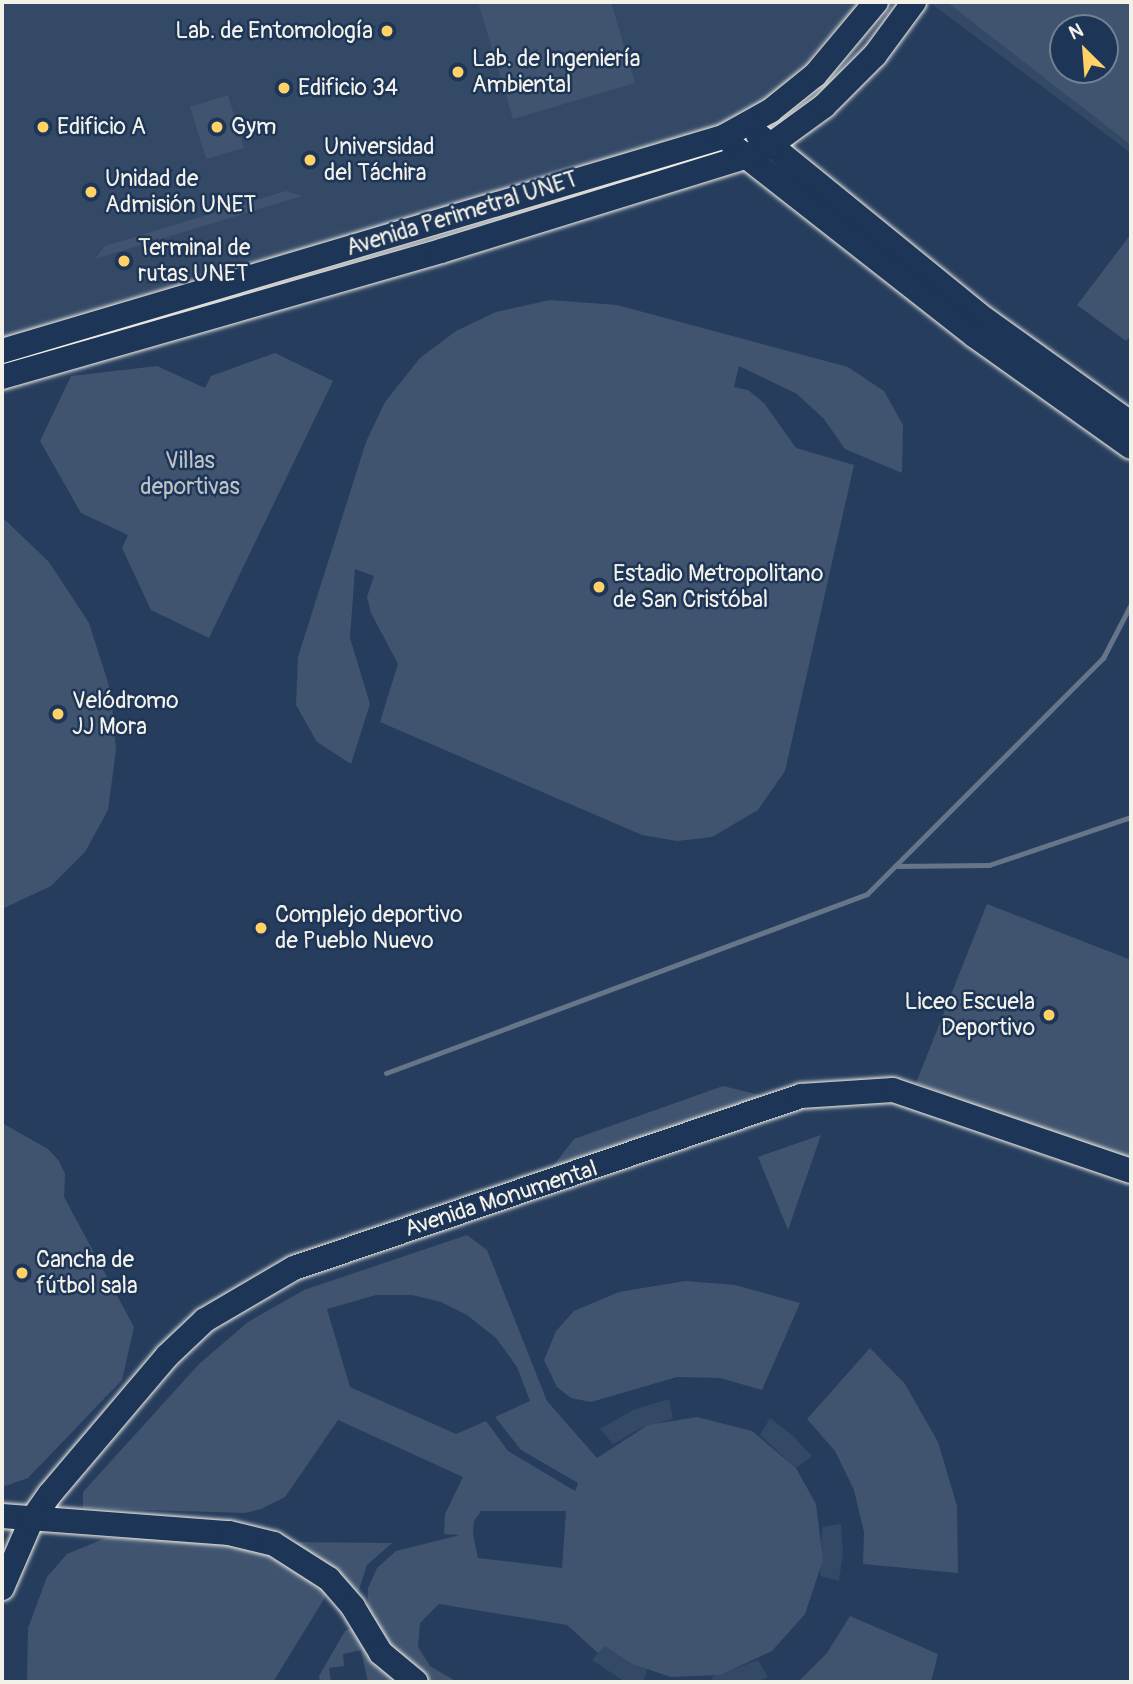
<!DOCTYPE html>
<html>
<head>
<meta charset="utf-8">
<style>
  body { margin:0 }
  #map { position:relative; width:1133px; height:1684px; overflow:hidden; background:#263d5d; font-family:Pangolin,sans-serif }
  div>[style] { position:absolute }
  .built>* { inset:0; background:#334966 }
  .green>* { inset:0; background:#40546f }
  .stream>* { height:5px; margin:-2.5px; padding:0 2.5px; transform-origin:2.5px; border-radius:2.5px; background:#677588 }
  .roads { filter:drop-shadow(0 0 2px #f4f1e8) drop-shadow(0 0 2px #f4f1e8) }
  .minor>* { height:24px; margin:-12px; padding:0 12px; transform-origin:12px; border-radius:12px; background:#1d3557 }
  .dots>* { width:19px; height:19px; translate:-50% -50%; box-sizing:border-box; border:4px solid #1d3557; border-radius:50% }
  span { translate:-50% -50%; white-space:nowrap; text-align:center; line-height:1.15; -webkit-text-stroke:5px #1d3557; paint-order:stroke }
  .poi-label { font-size:23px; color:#f4f1e8 }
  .right { translate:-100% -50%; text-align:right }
  .left { translate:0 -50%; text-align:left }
  .street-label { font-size:23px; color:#f4f1e8 }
  .park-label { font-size:23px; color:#bec2c4 }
  .frame { position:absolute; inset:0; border:4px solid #f4f1e8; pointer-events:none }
  .north { position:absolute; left:1049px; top:14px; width:70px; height:70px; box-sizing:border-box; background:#1d3557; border:2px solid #738091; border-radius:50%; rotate:335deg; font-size:19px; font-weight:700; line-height:28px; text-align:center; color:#f4f1e8 }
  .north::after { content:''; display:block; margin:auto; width:24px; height:32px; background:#ffd166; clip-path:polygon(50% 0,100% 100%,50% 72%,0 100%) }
</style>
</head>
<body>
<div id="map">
  <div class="built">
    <div style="clip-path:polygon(2px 2px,859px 2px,780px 91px,716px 131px,2px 341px)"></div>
    <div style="clip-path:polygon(evenodd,929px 2px,1131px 2px,1131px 153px,929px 2px,1063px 28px,1105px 28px,1105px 70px,1063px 70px,1063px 28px)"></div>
    <div style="clip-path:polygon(669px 1399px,673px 1419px,641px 1428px,613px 1444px,600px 1429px,633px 1410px)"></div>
    <div style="clip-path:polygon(770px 1418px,792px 1435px,812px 1456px,796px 1468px,760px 1435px)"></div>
    <div style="clip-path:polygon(841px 1524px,843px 1552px,839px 1581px,820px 1576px,822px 1527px)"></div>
    <div style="clip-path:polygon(605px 1645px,647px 1670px,643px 1682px,625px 1682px,592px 1660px)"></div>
    <div style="clip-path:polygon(758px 1660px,768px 1677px,758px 1682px,713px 1682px,712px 1677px)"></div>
  </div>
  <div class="green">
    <div style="clip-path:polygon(478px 2px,611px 2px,635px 83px,513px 119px)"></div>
    <div style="clip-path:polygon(evenodd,947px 2px,1131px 2px,1131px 145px,947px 2px,1063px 28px,1105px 28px,1105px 70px,1063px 70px,1063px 28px)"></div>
    <div style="clip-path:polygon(228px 95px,244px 148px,206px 159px,190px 107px)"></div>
    <div style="clip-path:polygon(286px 191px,302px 196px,95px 259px,105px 246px)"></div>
    <div style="clip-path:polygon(1131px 234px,1131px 335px,1126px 341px,1077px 305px)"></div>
    <div style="clip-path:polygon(550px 300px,617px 305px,848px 367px,884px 391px,903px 425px,902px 473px,845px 449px,824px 419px,797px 394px,739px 366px,734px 387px,748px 390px,764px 403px,796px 448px,854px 465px,785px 771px,758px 810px,712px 837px,677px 841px,642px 835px,380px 722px,398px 664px,371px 613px,367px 597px,374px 576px,355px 569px,350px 638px,370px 704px,351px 764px,317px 742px,296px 705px,298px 657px,366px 442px,385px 402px,420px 358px,456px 331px,496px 312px)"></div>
    <div style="clip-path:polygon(275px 353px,333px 381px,209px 638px,151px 610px,122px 548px,128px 535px,81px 513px,40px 441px,71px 376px,157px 366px,205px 388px,211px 376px)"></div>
    <div style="clip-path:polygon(2px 517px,49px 562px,89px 623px,111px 692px,116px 750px,108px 810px,85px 852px,51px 886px,2px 909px)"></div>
    <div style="clip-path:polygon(987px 904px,1131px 960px,1131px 1163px,916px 1083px)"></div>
    <div style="clip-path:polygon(723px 1086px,781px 1100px,540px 1183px,574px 1139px)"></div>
    <div style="clip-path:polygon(2px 1123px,48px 1149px,59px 1161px,65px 1174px,64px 1197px,134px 1327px,122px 1380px,28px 1478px,2px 1487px)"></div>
    <div style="clip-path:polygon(821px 1135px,788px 1230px,758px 1157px)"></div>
    <div style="clip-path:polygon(evenodd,467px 1235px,487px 1250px,547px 1401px,597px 1458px,648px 1425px,697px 1417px,752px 1431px,796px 1468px,816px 1504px,823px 1560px,805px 1614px,772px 1651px,720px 1675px,671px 1677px,632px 1664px,605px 1646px,598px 1653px,567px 1625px,439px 1604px,420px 1623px,418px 1647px,430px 1666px,457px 1682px,416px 1682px,367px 1618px,368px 1588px,377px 1568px,396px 1551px,460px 1535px,444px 1534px,445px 1514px,463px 1477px,338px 1420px,285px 1497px,261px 1509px,245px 1513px,83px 1508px,83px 1492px,199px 1364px,248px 1322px,304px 1290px,467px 1235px,376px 1295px,412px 1295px,441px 1302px,467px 1315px,496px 1338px,517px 1367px,530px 1401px,495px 1417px,521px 1450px,578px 1483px,575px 1491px,508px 1451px,486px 1421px,456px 1434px,350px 1387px,327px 1309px,376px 1295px,467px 1235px,481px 1511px,566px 1511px,562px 1568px,478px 1558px,473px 1534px,474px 1521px,481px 1511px)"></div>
    <div style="clip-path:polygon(685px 1281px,735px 1285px,800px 1303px,762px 1390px,720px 1378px,677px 1377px,591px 1402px,571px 1398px,557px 1387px,544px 1360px,556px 1331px,574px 1311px,619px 1292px)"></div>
    <div style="clip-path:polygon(870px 1348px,905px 1384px,938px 1442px,957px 1506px,958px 1573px,863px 1564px,864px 1532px,854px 1490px,835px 1451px,807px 1419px)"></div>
    <div style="clip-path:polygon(106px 1538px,210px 1539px,263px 1549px,329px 1591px,273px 1682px,27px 1682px,28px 1628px,47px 1577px,67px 1554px)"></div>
    <div style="clip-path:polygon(292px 1542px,392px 1543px,367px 1565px,357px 1596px,320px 1559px)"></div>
    <div style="clip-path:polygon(850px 1616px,938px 1654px,931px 1682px,798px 1682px,827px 1653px)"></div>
    <div style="clip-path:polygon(356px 1626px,401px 1682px,368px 1682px,361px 1650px,343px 1654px,344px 1666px,329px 1668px,331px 1682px,320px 1682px,319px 1676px,345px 1631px)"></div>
  </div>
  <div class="stream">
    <div style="left:895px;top:866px;width:94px;rotate:-0.6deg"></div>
    <div style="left:989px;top:865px;width:150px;rotate:-18.7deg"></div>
    <div style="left:386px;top:1073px;width:513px;rotate:-20.41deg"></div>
    <div style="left:867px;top:894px;width:334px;rotate:-45deg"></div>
    <div style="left:1103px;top:658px;width:61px;rotate:-62.6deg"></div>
  </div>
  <div class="roads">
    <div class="minor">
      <div style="left:758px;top:135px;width:294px;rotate:39.1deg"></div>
      <div style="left:986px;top:320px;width:178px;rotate:35.6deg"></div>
      <div style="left:734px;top:147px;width:306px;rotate:38.1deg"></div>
      <div style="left:975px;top:336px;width:191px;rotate:35.4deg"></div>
      <div style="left:2px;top:351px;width:752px;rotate:-16.53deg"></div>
      <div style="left:723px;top:137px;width:54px;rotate:-29deg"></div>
      <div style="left:770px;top:111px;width:58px;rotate:-38.7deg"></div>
      <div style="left:815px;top:75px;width:95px;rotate:-50.1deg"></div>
      <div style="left:2px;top:377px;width:457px;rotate:-16deg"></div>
      <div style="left:441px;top:251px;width:318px;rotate:-17.2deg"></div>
      <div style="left:745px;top:157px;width:26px;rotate:-25deg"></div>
      <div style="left:769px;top:146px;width:68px;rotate:-36deg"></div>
      <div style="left:824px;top:106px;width:72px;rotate:-45deg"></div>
      <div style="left:875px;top:55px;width:66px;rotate:-53.7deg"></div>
      <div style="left:2px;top:1516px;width:228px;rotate:4.3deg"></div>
      <div style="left:229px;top:1533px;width:46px;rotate:13.7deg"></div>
      <div style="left:274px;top:1544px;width:65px;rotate:32.5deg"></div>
      <div style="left:329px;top:1579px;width:37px;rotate:49deg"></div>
      <div style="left:353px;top:1607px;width:54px;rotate:58.7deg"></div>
      <div style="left:381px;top:1653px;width:45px;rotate:39.6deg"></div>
      <div style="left:2px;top:1588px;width:73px;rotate:-66.6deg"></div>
      <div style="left:31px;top:1521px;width:33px;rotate:-55deg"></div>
      <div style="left:50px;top:1494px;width:181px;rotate:-49.7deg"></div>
      <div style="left:167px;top:1356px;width:52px;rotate:-43.5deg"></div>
      <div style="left:205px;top:1320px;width:103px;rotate:-30.3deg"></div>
      <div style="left:294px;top:1268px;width:535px;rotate:-18.74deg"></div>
      <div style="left:801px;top:1096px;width:92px;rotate:-3.7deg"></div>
      <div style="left:893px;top:1090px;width:251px;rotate:18.8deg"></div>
    </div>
  </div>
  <div class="dots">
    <div style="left:387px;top:31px;background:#ffd166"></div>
    <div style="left:458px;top:72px;background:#ffd166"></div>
    <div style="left:284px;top:88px;background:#ffd166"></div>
    <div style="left:43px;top:127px;background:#ffd166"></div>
    <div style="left:217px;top:127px;background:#ffd166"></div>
    <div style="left:310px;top:160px;background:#ffd166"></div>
    <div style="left:91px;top:192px;background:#ffd166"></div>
    <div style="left:124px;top:261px;background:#ffd166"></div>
    <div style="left:599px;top:587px;background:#ffd166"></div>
    <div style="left:58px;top:714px;background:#ffd166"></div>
    <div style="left:261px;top:928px;background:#ffd166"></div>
    <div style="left:1049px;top:1015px;background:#ffd166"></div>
    <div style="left:22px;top:1273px;background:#ffd166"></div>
  </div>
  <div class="poi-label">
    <span class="right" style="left:373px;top:31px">Lab. de Entomología</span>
    <span class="left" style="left:472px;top:72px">Lab. de Ingeniería<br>Ambiental</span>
    <span class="left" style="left:298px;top:88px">Edificio 34</span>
    <span class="left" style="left:57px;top:127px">Edificio A</span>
    <span class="left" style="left:231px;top:127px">Gym</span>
    <span class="left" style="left:324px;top:160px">Universidad<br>del Táchira</span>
    <span class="left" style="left:105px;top:192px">Unidad de<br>Admisión UNET</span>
    <span class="left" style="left:138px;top:261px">Terminal de<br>rutas UNET</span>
    <span class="left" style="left:613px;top:587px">Estadio Metropolitano<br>de San Cristóbal</span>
    <span class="left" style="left:72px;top:714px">Velódromo<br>JJ Mora</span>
    <span class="left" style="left:275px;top:928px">Complejo deportivo<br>de Pueblo Nuevo</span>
    <span class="right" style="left:1035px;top:1015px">Liceo Escuela<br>Deportivo</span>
    <span class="left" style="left:36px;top:1273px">Cancha de<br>fútbol sala</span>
  </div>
  <div class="street-label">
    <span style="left:462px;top:214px;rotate:-17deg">Avenida Perimetral UNET</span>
    <span style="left:501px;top:1199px;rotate:-18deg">Avenida Monumental</span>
  </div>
  <div class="park-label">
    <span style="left:190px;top:474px">Villas<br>deportivas</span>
  </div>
  <div class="frame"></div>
  <div class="north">N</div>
</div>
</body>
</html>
